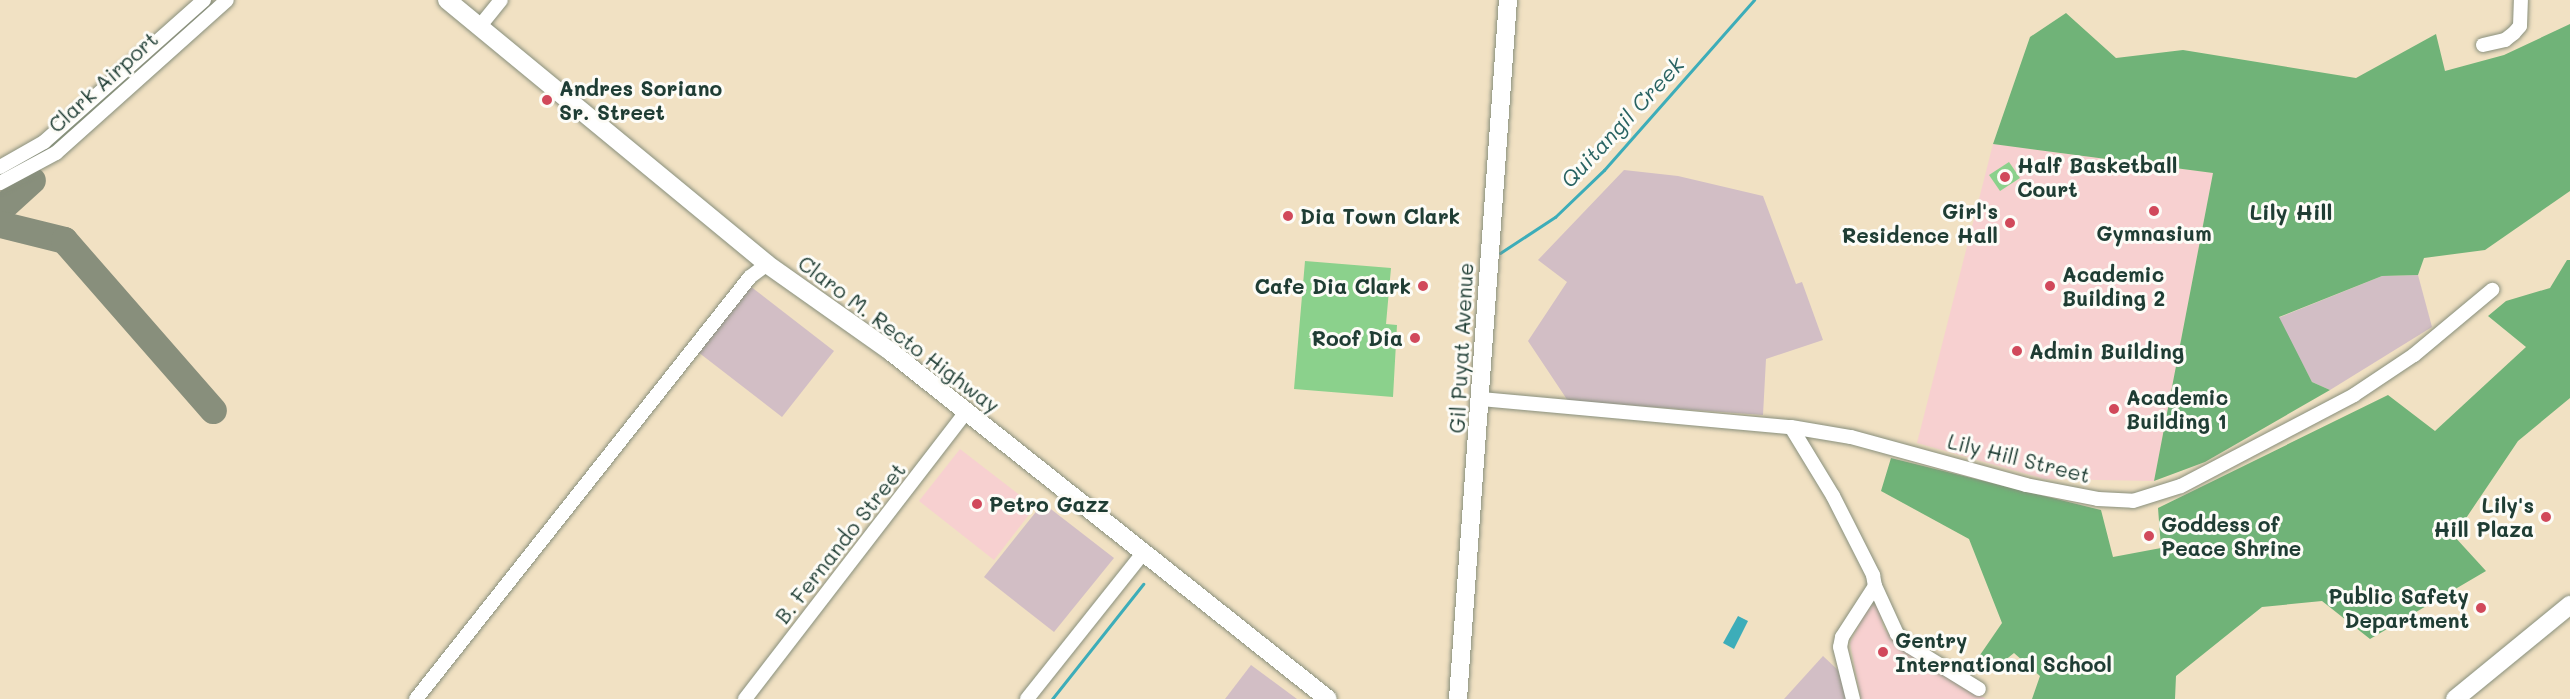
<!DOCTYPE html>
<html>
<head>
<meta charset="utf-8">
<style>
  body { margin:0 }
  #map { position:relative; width:2570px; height:699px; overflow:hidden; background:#f1e1c3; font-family:Mali,sans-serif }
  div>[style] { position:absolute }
  .built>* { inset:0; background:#f7d0d0 }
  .industrial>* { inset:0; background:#d2bec5 }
  .green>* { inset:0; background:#8bd18c }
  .forest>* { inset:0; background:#70b378 }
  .water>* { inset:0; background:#3dadb9 }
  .stream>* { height:3px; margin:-1.5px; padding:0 1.5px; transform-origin:1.5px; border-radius:1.5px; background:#3dadb9 }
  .taxiway>* { height:27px; margin:-13.5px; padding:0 13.5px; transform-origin:13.5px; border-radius:13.5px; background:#888f7c }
  .roads { filter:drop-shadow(0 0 2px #888f7c) drop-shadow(0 0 2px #888f7c) }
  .minor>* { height:14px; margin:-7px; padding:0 7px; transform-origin:7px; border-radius:7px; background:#fff }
  .major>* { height:18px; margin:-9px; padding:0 9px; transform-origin:9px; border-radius:9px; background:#fff }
  .dots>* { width:16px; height:16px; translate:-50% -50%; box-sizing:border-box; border:3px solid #fdfcf7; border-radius:50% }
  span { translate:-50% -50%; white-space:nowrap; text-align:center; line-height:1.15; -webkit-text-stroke:6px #fdfcf7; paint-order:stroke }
  .street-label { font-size:21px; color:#1f3d34 }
  .poi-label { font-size:21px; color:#1f3d34; font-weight:700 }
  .left { translate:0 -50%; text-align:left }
  .right { translate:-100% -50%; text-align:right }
  .water-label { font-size:22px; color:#2a6463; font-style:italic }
  .neighbourhood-label { font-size:22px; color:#1f3d34; font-weight:700 }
</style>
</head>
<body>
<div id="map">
  <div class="built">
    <div style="clip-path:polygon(1993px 144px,2213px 173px,2154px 481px,2045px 479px,1917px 443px)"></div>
    <div style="clip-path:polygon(960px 449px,1035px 507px,994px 560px,919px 501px)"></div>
    <div style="clip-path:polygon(1878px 604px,1883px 627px,1892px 639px,1986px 699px,1861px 699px,1850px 643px,1863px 617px,1872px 605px)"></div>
  </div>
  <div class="industrial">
    <div style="clip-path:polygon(1624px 170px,1678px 176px,1763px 196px,1796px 284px,1802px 282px,1823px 340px,1766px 359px,1763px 415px,1568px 401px,1528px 341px,1567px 282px,1538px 260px)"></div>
    <div style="clip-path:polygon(2418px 275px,2432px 327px,2330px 390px,2312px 382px,2278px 318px,2382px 276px)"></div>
    <div style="clip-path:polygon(750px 286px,834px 351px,782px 417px,698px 352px)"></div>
    <div style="clip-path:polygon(1043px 503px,1114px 558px,1054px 632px,984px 577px)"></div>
    <div style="clip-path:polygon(1823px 656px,1838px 670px,1848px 699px,1784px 699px)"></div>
    <div style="clip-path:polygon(1251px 665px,1297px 699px,1225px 699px)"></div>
  </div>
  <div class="green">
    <div style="clip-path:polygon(149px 60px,53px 148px,0 178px,0 173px,43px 150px)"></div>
    <div style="clip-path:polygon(2009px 162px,2020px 178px,2000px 191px,1989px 175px)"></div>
    <div style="clip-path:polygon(1305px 261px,1391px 268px,1386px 324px,1397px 325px,1393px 397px,1294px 389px)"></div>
  </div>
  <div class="forest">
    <div style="clip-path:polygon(2066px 13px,2116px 58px,2183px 50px,2356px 78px,2436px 34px,2445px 71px,2504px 55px,2570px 24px,2570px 191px,2485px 250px,2424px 258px,2418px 275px,2382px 276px,2279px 317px,2312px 382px,2330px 390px,2205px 462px,2154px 481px,2213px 173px,1993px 144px,2030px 37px)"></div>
    <div style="clip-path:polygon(2567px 260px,2570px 260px,2570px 398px,2518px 441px,2454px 536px,2486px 571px,2370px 639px,2322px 601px,2262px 607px,2176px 676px,2175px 699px,2032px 699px,2040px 676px,2014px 653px,1993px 670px,1980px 655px,2002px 623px,1969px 539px,1881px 491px,1891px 458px,2101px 510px,2113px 557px,2161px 548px,2158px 508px,2388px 395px,2435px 431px,2526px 347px,2488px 316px,2506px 301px,2550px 288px)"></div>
  </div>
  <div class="water">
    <div style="clip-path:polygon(1738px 616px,1748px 621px,1734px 649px,1723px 643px)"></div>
  </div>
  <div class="stream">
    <div style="left:1500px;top:253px;width:66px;rotate:-33.2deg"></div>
    <div style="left:1555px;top:217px;width:68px;rotate:-43.8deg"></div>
    <div style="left:1604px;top:170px;width:227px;rotate:-48.6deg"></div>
    <div style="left:1052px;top:699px;width:147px;rotate:-51.6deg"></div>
  </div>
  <div class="taxiway">
    <div style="left:0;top:209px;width:43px;rotate:-42.2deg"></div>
    <div style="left:0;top:224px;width:66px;rotate:14deg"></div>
    <div style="left:64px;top:240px;width:226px;rotate:48.8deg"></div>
  </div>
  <div class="roads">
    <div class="minor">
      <div style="left:480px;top:26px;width:33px;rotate:-51deg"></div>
      <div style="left:2483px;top:45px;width:23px;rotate:-13deg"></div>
      <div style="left:2505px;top:40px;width:11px;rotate:-38deg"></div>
      <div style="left:2514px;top:33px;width:9px;rotate:-49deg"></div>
      <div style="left:2520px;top:26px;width:26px;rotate:-88deg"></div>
      <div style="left:0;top:167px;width:51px;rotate:-29.6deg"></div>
      <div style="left:44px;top:142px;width:214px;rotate:-41.6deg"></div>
      <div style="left:0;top:183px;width:64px;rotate:-28.2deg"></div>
      <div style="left:56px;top:153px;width:229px;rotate:-41.8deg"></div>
      <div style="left:1481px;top:399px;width:311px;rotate:5.2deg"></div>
      <div style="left:1791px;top:427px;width:61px;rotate:9.5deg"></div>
      <div style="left:1851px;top:437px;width:181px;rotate:15.3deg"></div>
      <div style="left:2026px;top:485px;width:73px;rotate:11deg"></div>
      <div style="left:2098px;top:499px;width:35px;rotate:3deg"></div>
      <div style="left:2133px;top:501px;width:50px;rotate:-17.4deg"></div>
      <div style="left:2181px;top:486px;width:195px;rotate:-27.7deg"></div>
      <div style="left:2354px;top:395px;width:72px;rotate:-33.7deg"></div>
      <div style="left:2414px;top:355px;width:102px;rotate:-39.8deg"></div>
      <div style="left:1791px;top:427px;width:81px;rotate:58.7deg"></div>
      <div style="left:1833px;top:496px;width:89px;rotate:63.1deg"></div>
      <div style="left:1873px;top:575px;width:11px;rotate:80deg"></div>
      <div style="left:1875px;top:586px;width:61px;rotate:122.9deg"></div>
      <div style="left:1842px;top:637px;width:10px;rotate:101deg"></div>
      <div style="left:1840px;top:647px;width:54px;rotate:76deg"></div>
      <div style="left:1875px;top:586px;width:53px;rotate:65.4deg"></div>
      <div style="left:1897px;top:634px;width:17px;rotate:45deg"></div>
      <div style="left:1909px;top:646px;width:82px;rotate:31.6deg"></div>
      <div style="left:416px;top:699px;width:538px;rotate:-51.64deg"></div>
      <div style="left:750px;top:277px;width:21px;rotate:-37deg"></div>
      <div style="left:745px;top:699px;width:364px;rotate:-52.4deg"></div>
      <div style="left:1027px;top:699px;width:188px;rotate:-51.5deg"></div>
    </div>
    <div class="major">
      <div style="left:447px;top:0;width:415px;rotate:39.5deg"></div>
      <div style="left:767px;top:264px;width:151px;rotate:35.3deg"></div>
      <div style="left:890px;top:351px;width:559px;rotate:38.47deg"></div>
      <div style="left:1458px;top:699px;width:701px;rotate:-85.91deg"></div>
      <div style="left:2455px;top:699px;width:149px;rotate:-39.3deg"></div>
    </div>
  </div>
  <div class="dots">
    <div style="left:547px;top:100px;background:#d1495b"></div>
    <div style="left:2005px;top:177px;background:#d1495b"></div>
    <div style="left:2154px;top:211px;background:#d1495b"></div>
    <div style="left:1288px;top:216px;background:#d1495b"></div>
    <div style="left:2010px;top:223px;background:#d1495b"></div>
    <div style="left:1423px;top:286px;background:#d1495b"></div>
    <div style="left:2050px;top:286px;background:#d1495b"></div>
    <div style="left:1415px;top:338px;background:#d1495b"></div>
    <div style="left:2017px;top:351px;background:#d1495b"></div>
    <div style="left:2114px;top:409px;background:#d1495b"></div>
    <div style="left:977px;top:504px;background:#d1495b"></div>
    <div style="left:2546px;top:517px;background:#d1495b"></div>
    <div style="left:2149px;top:536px;background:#d1495b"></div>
    <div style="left:2481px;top:608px;background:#d1495b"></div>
    <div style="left:1883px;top:652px;background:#d1495b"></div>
  </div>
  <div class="street-label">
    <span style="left:103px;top:82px;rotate:-42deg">Clark Airport</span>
    <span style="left:899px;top:334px;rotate:37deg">Claro M. Recto Highway</span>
    <span style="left:1461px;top:348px;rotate:-87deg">Gil Puyat Avenue</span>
    <span style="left:2019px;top:458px;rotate:14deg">Lily Hill Street</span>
    <span style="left:840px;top:543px;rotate:-52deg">B. Fernando Street</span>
  </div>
  <div class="poi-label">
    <span class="left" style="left:559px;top:100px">Andres Soriano<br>Sr. Street</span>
    <span class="left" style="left:2017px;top:177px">Half Basketball<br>Court</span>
    <span class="right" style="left:1998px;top:223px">Girl's<br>Residence Hall</span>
    <span class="left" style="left:1300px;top:216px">Dia Town Clark</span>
    <span style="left:2154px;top:233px">Gymnasium</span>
    <span class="left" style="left:2062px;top:286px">Academic<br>Building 2</span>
    <span class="right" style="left:1411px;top:286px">Cafe Dia Clark</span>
    <span class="right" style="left:1403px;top:338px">Roof Dia</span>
    <span class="left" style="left:2029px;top:351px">Admin Building</span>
    <span class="left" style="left:2126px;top:409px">Academic<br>Building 1</span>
    <span class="left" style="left:989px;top:504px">Petro Gazz</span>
    <span class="right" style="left:2534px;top:517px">Lily's<br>Hill Plaza</span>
    <span class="left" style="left:2161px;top:536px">Goddess of<br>Peace Shrine</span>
    <span class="right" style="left:2469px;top:608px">Public Safety<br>Department</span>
    <span class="left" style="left:1895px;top:652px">Gentry<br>International School</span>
  </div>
  <div class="water-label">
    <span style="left:1622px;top:122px;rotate:-47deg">Quitangil Creek</span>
  </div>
  <div class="neighbourhood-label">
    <span style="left:2291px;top:212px">Lily Hill</span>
  </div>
</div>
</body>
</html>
